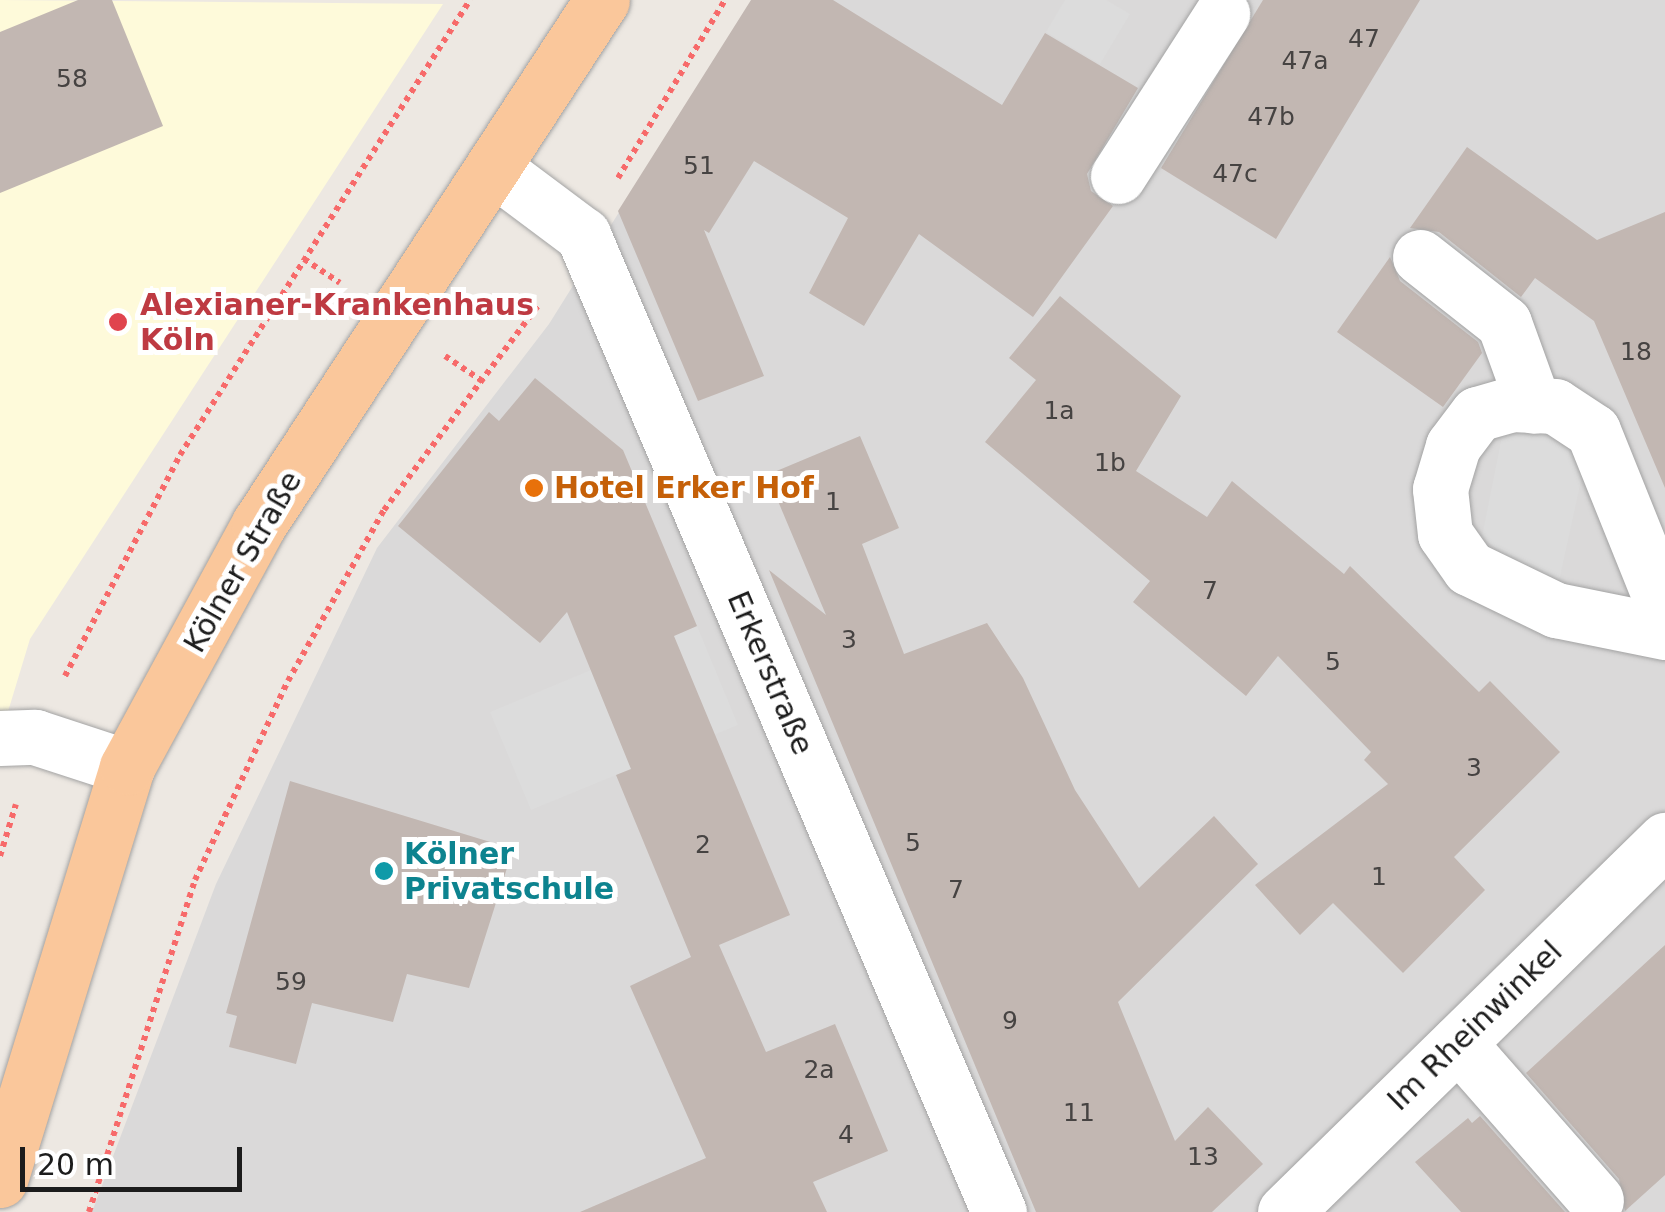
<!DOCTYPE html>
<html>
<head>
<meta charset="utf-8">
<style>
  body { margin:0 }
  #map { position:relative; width:1665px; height:1212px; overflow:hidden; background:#ede8e2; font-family:"DejaVu Sans",sans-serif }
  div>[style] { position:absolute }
  .residential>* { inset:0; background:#dad9d9 }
  .education>* { inset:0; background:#fefada }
  .parking>* { inset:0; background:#dcdcdc }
  .building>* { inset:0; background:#c2b7b2 }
  .path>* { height:6px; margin-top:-3px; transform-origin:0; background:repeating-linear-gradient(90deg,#f76a6a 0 5px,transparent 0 10px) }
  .roads { filter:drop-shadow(0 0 2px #a3a3a3) drop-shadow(0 0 2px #a3a3a3) }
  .minor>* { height:55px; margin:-27.5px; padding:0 27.5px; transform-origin:27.5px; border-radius:27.5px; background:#fff }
  .major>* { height:55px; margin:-27.5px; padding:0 27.5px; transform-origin:27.5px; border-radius:27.5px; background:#fac79b }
  .dots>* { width:28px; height:28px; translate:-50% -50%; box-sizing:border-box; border:5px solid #fff; border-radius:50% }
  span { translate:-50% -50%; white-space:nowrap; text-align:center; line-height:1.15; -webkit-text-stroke:10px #fff; paint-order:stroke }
  .number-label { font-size:25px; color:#464342 }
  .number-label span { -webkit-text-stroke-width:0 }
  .health-label { font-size:30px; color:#be3a42; font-weight:700 }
  .left { translate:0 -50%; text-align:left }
  .food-label { font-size:30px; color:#c56008; font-weight:700 }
  .street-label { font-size:30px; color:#1c1c1c }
  .culture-label { font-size:30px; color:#0d838f; font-weight:700 }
  .scale { position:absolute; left:20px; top:1147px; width:222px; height:45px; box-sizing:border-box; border:5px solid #1c1c1c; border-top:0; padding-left:12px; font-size:30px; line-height:35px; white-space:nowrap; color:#1c1c1c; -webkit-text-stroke:8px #fff; paint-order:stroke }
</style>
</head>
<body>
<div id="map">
  <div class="residential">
    <div style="clip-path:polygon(752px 0,1665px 0,1665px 1212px,92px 1212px,216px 884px,377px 548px,549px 324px)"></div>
  </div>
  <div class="education">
    <div style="clip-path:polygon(0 0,443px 4px,30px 639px,0 738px)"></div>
  </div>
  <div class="parking">
    <div style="clip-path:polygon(1065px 0,1106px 0,1130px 14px,1100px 64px,1046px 32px)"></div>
    <div style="clip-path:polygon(1516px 432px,1546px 434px,1571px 450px,1582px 476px,1559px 581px,1512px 561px,1482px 537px,1502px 436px)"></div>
    <div style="clip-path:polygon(697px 626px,738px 725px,531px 810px,490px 712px)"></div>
  </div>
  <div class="building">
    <div style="clip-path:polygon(78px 0,112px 0,163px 126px,0 193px,0 32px)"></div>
    <div style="clip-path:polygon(751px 0,833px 0,1002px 105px,1045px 33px,1138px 88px,1087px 174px,1091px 191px,1113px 206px,1033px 317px,919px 234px,864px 326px,809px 293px,848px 218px,754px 161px,709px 233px,704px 230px,764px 376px,698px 401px,618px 211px)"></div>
    <div style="clip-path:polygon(1263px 0,1420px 0,1276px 239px,1161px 168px)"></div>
    <div style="clip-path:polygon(1467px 147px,1597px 240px,1665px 212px,1665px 488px,1594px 321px,1535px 278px,1521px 297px,1439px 232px,1410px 228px)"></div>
    <div style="clip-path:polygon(1390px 257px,1400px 281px,1478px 342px,1482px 353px,1443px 407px,1337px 332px)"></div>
    <div style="clip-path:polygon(1060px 296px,1181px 396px,1136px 471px,1207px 517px,1232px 481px,1344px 574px,1350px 566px,1479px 692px,1490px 681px,1560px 752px,1454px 857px,1485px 890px,1403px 973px,1333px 903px,1300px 935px,1255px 885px,1388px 784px,1364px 760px,1371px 752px,1278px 656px,1246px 696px,1133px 602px,1150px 581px,985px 442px,1036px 380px,1009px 358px)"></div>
    <div style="clip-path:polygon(535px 378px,623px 450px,697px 626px,674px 636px,790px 915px,719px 945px,766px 1052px,835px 1024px,888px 1151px,813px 1182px,827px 1212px,580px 1212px,706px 1158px,630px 986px,691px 957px,616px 775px,631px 769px,567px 612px,540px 643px,398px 526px,489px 412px,499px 421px)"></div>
    <div style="clip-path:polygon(860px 436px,899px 528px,862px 544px,904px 654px,987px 623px,1023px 678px,1075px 790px,1139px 888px,1214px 816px,1258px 864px,1118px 1002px,1175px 1141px,1208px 1107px,1263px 1164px,1212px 1212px,1036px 1212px,769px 570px,826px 615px,767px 475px)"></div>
    <div style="clip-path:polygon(290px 781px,513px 849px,469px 988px,407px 974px,393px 1022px,312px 1003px,296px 1064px,229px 1047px,237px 1016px,226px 1013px)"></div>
    <div style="clip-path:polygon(1665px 945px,1665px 1175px,1625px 1211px,1619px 1179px,1526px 1073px)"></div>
    <div style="clip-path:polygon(1480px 1116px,1565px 1212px,1461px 1212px,1415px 1162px,1468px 1118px,1472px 1123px)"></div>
  </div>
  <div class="path">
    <div style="left:618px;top:178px;width:208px;rotate:-59deg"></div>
    <div style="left:304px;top:259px;width:43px;rotate:33.7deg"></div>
    <div style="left:445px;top:356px;width:48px;rotate:34deg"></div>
    <div style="left:65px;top:676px;width:249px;rotate:-62.5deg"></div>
    <div style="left:180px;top:455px;width:540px;rotate:-57.49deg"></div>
    <div style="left:0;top:856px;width:54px;rotate:-72.9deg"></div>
    <div style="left:89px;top:1212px;width:349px;rotate:-72.3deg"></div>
    <div style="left:195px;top:880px;width:220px;rotate:-65deg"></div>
    <div style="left:288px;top:681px;width:196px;rotate:-60.7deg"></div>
    <div style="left:384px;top:510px;width:259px;rotate:-53deg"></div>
  </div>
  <div class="roads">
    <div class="minor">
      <div style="left:496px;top:170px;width:109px;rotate:36.8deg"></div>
      <div style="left:583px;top:235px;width:1062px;rotate:66.94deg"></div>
      <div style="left:1118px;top:176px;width:193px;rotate:-57.3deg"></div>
      <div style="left:1420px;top:257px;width:107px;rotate:38.2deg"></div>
      <div style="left:1504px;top:323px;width:88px;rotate:70.1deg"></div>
      <div style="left:1665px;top:610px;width:193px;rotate:-111.9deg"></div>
      <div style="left:1593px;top:431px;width:45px;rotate:-146.7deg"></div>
      <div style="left:1555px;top:406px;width:43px;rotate:-177.3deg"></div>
      <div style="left:1512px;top:404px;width:36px;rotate:164deg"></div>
      <div style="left:1477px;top:414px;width:40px;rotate:127deg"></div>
      <div style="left:1453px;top:446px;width:45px;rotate:106.8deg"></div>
      <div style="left:1440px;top:489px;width:45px;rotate:83.7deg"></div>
      <div style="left:1445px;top:534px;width:42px;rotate:54.8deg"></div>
      <div style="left:1469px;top:568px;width:97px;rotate:25.8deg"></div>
      <div style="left:1556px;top:610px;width:111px;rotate:11.4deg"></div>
      <div style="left:0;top:738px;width:35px;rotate:-2deg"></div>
      <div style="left:35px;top:737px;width:97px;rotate:18.1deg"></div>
      <div style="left:1458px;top:1043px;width:209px;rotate:48.7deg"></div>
      <div style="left:1285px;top:1212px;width:532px;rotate:-44.39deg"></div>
    </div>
    <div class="major">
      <div style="left:0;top:1180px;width:432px;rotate:-72.9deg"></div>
      <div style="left:127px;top:767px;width:277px;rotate:-61.5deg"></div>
      <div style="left:259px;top:524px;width:626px;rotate:-56.79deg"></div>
    </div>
  </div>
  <div class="dots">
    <div style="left:118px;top:322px;background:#e0444e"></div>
    <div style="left:534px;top:488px;background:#e8710a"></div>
    <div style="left:384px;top:871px;background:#0f9aa8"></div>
  </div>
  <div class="number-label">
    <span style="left:1364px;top:39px">47</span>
    <span style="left:1305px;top:61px">47a</span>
    <span style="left:72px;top:79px">58</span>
    <span style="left:1271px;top:117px">47b</span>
    <span style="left:699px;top:166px">51</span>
    <span style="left:1235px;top:174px">47c</span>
    <span style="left:1636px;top:352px">18</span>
    <span style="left:1059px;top:411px">1a</span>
    <span style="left:1110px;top:463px">1b</span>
    <span style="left:833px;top:502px">1</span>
    <span style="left:1210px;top:591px">7</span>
    <span style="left:849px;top:640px">3</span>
    <span style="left:1333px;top:662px">5</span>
    <span style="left:1474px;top:768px">3</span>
    <span style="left:913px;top:843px">5</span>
    <span style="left:703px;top:845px">2</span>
    <span style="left:1379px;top:877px">1</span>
    <span style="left:956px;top:890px">7</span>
    <span style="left:291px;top:982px">59</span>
    <span style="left:1010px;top:1021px">9</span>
    <span style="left:819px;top:1070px">2a</span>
    <span style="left:1079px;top:1113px">11</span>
    <span style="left:846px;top:1135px">4</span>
    <span style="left:1203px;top:1157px">13</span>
  </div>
  <div class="health-label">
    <span class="left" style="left:140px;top:322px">Alexianer-Krankenhaus<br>Köln</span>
  </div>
  <div class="food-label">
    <span class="left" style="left:554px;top:488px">Hotel Erker Hof</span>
  </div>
  <div class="street-label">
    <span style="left:243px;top:562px;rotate:-60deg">Kölner Straße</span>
    <span style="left:770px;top:673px;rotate:67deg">Erkerstraße</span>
    <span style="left:1475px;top:1026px;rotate:-44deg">Im Rheinwinkel</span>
  </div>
  <div class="culture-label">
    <span class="left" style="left:404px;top:871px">Kölner<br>Privatschule</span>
  </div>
  <div class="scale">20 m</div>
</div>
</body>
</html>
